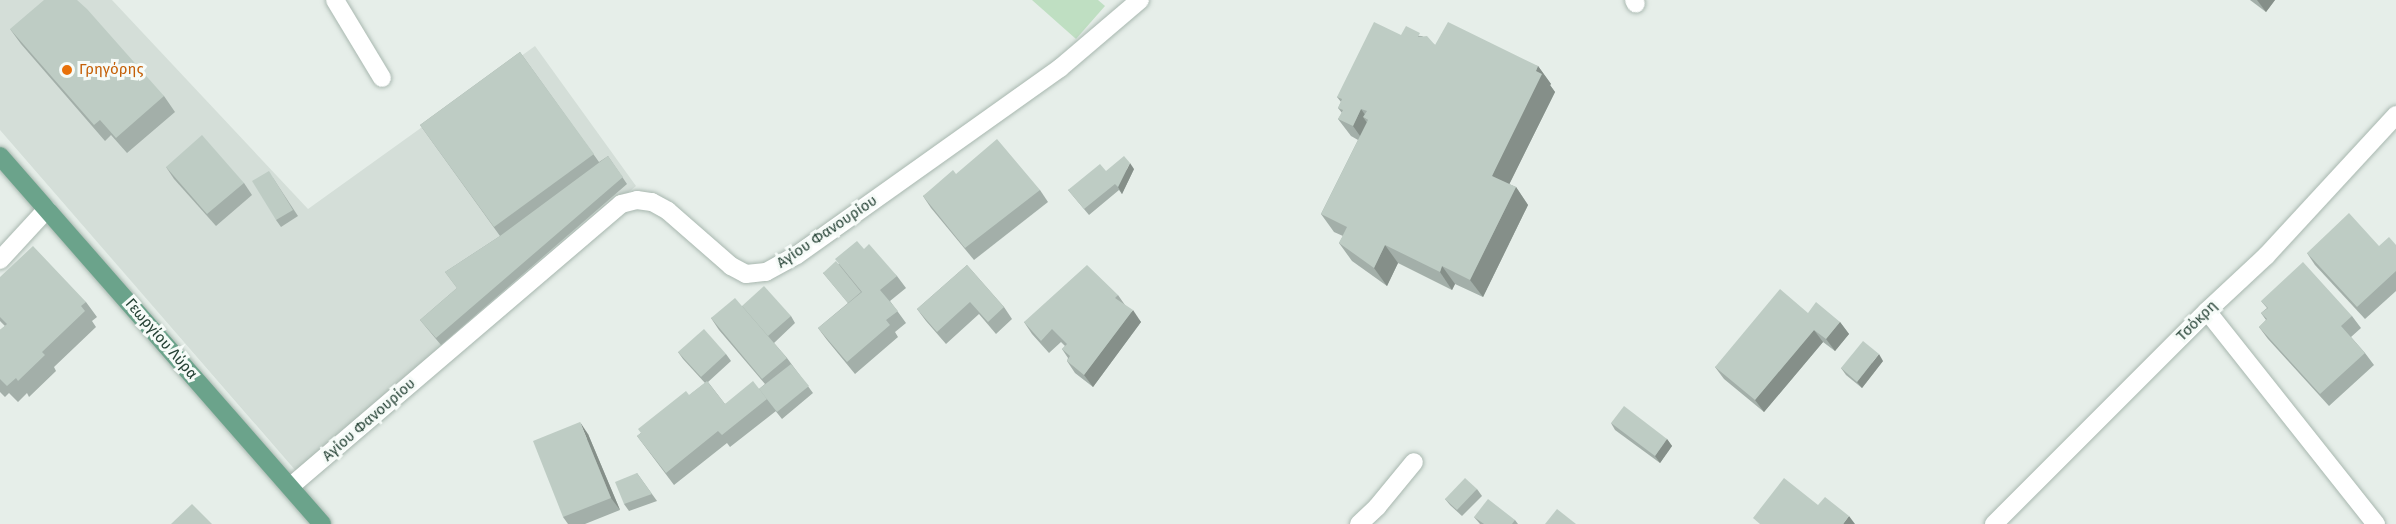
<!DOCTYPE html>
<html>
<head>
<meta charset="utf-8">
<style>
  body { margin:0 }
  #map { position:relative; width:2396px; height:524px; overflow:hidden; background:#e6eee9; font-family:"Fira Sans",sans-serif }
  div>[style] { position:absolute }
  .built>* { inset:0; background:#d4ded8 }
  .green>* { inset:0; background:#bfdfc2 }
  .roads { filter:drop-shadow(0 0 2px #a8b7af) drop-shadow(0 0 2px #a8b7af) }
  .minor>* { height:18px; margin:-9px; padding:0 9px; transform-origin:9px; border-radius:9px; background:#fff }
  .major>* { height:18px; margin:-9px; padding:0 9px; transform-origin:9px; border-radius:9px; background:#6ba38b }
  .wall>* { inset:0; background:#a3afa9 }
  .shaded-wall>* { inset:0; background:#858f89 }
  .building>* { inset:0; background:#beccc4 }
  .dots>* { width:16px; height:16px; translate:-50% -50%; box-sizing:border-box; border:3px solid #f6fbf8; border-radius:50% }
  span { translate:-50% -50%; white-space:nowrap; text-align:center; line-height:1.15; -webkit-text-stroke:6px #f6fbf8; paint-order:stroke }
  .food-label { font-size:15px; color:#c56008 }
  .left { translate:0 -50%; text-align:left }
  .street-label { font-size:15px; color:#244134 }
</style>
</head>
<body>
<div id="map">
  <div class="built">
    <div style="clip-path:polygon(0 0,112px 0,308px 209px,535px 46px,636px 186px,296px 471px,0 130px)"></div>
  </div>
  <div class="green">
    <div style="clip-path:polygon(1032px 0,1098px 0,1105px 6px,1076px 39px)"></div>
  </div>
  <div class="roads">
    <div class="minor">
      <div style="left:335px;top:0;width:91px;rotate:58.9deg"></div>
      <div style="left:1634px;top:0;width:4px;rotate:63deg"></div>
      <div style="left:0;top:260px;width:69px;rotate:-47.3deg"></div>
      <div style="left:2207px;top:311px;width:272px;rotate:51.6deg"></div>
      <div style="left:291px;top:486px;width:434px;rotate:-40.5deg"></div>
      <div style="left:621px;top:204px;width:16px;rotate:-14deg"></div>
      <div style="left:637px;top:200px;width:15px;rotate:8deg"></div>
      <div style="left:652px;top:202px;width:18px;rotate:29deg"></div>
      <div style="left:668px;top:211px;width:84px;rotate:41.1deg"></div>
      <div style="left:731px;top:266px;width:17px;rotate:28deg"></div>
      <div style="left:746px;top:274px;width:20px;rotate:-6deg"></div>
      <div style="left:766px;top:272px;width:35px;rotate:-29deg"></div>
      <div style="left:797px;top:255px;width:323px;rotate:-35.4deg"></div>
      <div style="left:1060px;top:68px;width:105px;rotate:-40.4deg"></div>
      <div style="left:1359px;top:524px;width:25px;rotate:-43deg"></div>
      <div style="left:1377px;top:507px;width:58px;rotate:-50.6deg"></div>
      <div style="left:1994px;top:524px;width:301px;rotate:-45deg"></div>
      <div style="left:2207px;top:311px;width:81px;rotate:-43deg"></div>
      <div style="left:2266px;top:256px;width:192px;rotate:-47.3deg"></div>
    </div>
    <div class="major">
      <div style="left:0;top:156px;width:489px;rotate:48.8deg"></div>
    </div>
  </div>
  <div class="wall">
    <div style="clip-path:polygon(2250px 0,2275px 0,2266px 12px)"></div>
    <div style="clip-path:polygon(10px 29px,164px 96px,175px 112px,127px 153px,111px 135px,105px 141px,21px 44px)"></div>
    <div style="clip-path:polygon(1401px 35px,1422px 36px,1435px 45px,1538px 66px,1551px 84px,1550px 85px,1555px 92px,1509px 184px,1516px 187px,1528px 205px,1483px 297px,1455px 284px,1452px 290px,1398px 263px,1387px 286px,1352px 261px,1339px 243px,1343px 236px,1334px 232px,1321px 214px,1358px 140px,1351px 136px,1338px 119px,1342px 113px,1338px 108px,1341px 102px,1337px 97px)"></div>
    <div style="clip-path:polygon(520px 52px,599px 162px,608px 156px,627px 184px,441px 345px,420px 320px,457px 288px,445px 272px,500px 236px,420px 125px)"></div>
    <div style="clip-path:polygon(166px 167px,244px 183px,252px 195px,216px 226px,174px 179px)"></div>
    <div style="clip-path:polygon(1134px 169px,1122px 194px,1119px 190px,1089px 215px,1068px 190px,1106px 171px)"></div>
    <div style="clip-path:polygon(956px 174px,1040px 190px,1048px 202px,974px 260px,931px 208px,923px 196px)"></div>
    <div style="clip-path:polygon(273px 178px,298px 216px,281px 227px,276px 220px)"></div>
    <div style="clip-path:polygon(2396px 245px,2396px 291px,2365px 319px,2315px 265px,2307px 253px)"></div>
    <div style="clip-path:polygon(864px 249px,897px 276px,906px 288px,890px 301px,906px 323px,895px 332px,898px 337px,855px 374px,827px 340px,818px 328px,848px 303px,823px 273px)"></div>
    <div style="clip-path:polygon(967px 265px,1004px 307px,1012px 319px,996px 334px,979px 314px,946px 344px,926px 321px,917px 309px)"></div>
    <div style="clip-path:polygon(0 277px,86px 302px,97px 317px,92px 321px,96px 327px,54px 367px,56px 371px,29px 397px,27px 393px,18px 402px,9px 393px,5px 397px,0 392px,0 330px,5px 326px,0 321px)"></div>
    <div style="clip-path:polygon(1118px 295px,1125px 305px,1141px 322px,1093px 387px,1075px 373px,1067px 361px,1068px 358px,1062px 349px,1065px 346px,1061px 342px,1049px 353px,1032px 334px,1024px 322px)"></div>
    <div style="clip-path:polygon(2261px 301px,2352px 316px,2361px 328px,2351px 337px,2365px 353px,2374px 365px,2329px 406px,2268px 339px,2259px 327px,2266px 320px,2261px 313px,2267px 308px)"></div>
    <div style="clip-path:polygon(742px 306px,791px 316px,795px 323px,774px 343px,787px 358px,813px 393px,782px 419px,774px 409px,776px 411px,730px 447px,727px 443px,674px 485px,637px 436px,705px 383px,683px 359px,678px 352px,726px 354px,731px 361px,708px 382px,725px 404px,759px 389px,765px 384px,719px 330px,711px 318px)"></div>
    <div style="clip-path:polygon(1808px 313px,1840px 322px,1849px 334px,1835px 351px,1823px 342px,1764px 412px,1724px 379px,1715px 367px)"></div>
    <div style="clip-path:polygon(1883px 361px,1862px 388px,1846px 375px,1841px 368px)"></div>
    <div style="clip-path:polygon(1611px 423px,1667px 439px,1672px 446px,1660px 463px,1615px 430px)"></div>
    <div style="clip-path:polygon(588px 434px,620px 510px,585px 524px,568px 524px,563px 517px)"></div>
    <div style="clip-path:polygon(637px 473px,657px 501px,629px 511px,624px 504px)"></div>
    <div style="clip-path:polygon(1477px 489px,1482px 496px,1462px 516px,1450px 505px,1445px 499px)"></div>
    <div style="clip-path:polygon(1474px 517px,1515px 520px,1518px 524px,1480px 524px)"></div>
  </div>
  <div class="shaded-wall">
    <div style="clip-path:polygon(2257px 0,2275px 0,2266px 12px)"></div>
    <div style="clip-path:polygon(1538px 66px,1551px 84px,1550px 85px,1555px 92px,1505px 193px,1492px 176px)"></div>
    <div style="clip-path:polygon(1361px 109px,1373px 126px,1368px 120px,1363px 117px,1372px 130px,1365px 143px,1353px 126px)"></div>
    <div style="clip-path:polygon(1130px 163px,1134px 169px,1122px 194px,1118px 187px)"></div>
    <div style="clip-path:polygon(1516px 187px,1528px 205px,1483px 297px,1470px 280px)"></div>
    <div style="clip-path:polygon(1385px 245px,1398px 263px,1387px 286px,1374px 268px)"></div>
    <div style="clip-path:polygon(1442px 266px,1455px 284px,1452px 290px,1440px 272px)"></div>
    <div style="clip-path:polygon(1133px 310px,1141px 322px,1093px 387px,1084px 375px)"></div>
    <div style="clip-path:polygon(1840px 322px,1849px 334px,1835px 351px,1826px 339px)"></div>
    <div style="clip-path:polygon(1814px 330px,1823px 342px,1764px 412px,1755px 400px)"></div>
    <div style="clip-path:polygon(1879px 354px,1883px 361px,1862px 388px,1857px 382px)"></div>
    <div style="clip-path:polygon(580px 422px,588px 434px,620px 510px,611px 498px)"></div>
    <div style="clip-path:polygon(1667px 439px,1672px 446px,1660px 463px,1655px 456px)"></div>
    <div style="clip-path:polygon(1849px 516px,1855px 524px,1843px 524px)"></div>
  </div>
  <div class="building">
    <div style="clip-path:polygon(44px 0,77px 0,87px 9px,164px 96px,116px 138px,100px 120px,94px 125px,10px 29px)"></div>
    <div style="clip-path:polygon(1374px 22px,1401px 35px,1406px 26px,1420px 33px,1418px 37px,1427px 36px,1435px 45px,1448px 22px,1538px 66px,1536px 71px,1542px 74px,1492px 176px,1516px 187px,1470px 280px,1442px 266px,1440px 272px,1385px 245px,1374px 268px,1339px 243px,1347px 227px,1321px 214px,1368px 120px,1363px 117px,1367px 111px,1361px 109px,1353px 126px,1338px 119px,1343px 110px,1338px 108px,1342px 99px,1337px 97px)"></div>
    <div style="clip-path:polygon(520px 52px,594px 154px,494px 227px,420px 125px)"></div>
    <div style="clip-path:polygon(202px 135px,244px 183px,207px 214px,166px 167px)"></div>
    <div style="clip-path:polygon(997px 139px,1040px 190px,965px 248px,923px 196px,953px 170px,956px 174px)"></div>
    <div style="clip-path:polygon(608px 156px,623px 177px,436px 338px,420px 320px,457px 288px,445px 272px,500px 236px)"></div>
    <div style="clip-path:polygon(1124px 156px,1130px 163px,1118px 187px,1115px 184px,1084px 209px,1068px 190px,1100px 164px,1106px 171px)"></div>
    <div style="clip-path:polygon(269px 171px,293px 210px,276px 220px,252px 181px)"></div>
    <div style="clip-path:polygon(2349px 213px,2379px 246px,2389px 237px,2396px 245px,2396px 271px,2357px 307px,2307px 253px)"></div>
    <div style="clip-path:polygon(857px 241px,864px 249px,869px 244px,897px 276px,880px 290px,898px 311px,886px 320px,890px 325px,847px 362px,818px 328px,862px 292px,835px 259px)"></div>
    <div style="clip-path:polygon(33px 246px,86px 302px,81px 306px,85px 311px,42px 352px,45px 355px,18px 381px,16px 378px,7px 386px,0 379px,0 330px,7px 324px,0 317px,0 277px)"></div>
    <div style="clip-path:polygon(836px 261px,861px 292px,848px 303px,823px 273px)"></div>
    <div style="clip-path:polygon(2303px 262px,2352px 316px,2341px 326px,2365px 353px,2320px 394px,2259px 327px,2267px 319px,2261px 313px,2268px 308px,2261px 301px)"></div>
    <div style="clip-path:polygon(967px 265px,1004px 307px,988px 322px,970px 302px,937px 332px,917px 309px)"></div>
    <div style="clip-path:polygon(1087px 265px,1118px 295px,1115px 298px,1133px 310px,1084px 375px,1067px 361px,1070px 356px,1062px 349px,1067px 344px,1052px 329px,1041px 341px,1024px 322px)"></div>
    <div style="clip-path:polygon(764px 286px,791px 316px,768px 336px,742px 306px)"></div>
    <div style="clip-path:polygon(1780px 289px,1808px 313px,1816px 302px,1840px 322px,1826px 339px,1814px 330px,1755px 400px,1715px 367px)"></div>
    <div style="clip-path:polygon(735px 298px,787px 358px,762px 379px,711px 318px)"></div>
    <div style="clip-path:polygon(704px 329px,726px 354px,701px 377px,678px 352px)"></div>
    <div style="clip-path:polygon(1863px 341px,1879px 354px,1857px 382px,1841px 368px)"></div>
    <div style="clip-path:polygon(791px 364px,809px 386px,777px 412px,759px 389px)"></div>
    <div style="clip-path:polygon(707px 381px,725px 404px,753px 381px,767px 399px,722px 435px,718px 431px,666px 473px,637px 436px,641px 433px,638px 429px,686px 391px,689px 395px)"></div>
    <div style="clip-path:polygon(1624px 406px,1667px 439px,1655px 456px,1611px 423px)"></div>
    <div style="clip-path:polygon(580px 422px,611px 498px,563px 517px,533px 441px)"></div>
    <div style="clip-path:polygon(637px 473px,652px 494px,624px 504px,615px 482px)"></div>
    <div style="clip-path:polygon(1465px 478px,1477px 489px,1457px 510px,1445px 499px)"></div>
    <div style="clip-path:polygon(1784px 478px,1818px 505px,1825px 497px,1849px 516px,1843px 524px,1760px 524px,1753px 518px)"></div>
    <div style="clip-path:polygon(1488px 499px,1515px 520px,1512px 524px,1484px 524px,1474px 517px)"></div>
    <div style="clip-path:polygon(192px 504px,212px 524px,171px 524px)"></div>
    <div style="clip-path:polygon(1557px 509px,1576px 524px,1545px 524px)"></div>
  </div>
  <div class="dots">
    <div style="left:67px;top:70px;background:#e8710a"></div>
  </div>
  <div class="food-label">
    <span class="left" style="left:79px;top:70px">Γρηγόρης</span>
  </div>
  <div class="street-label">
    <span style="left:827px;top:232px;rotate:-34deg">Αγίου Φανουρίου</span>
    <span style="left:2197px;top:321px;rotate:-45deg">Τσόκρη</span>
    <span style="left:161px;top:339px;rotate:49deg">Γεωργίου Λύρα</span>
    <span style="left:369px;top:420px;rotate:-41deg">Αγίου Φανουρίου</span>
  </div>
</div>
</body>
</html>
